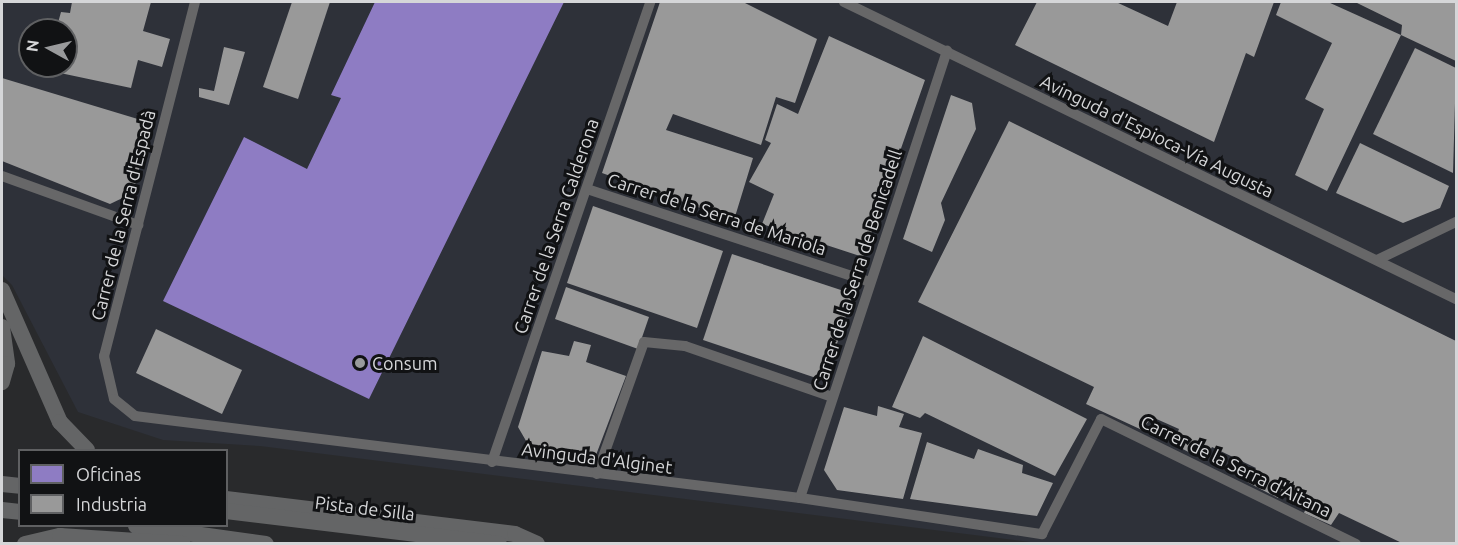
<!DOCTYPE html>
<html>
<head>
<meta charset="utf-8">
<style>
  body { margin:0 }
  #map { position:relative; width:1458px; height:545px; overflow:hidden; background:#292a2c; font-family:Ubuntu,sans-serif }
  div>[style] { position:absolute }
  .built>* { inset:0; background:#2e3139 }
  .offices>* { inset:0; background:#8e7cc3 }
  .industry>* { inset:0; background:#999 }
  .minor>* { height:10px; margin:-5px; padding:0 5px; transform-origin:5px; border-radius:5px; background:#676768 }
  .highway>* { height:16px; margin:-8px; padding:0 8px; transform-origin:8px; border-radius:8px; background:#646566 }
  .dots>* { width:16px; height:16px; translate:-50% -50%; box-sizing:border-box; border:3px solid #111214; border-radius:50% }
  span { translate:-50% -50%; white-space:nowrap; text-align:center; line-height:1.15; -webkit-text-stroke:6px #111214; paint-order:stroke }
  .street-label { font-size:18px; color:#d5d6d8 }
  .poi-label { font-size:18px; color:#d5d6d8 }
  .left { translate:0 -50%; text-align:left }
  .frame { position:absolute; inset:0; border:3px solid #d5d6d8; pointer-events:none }
  .legend { position:absolute; left:18px; top:449px; width:210px; height:78px; box-sizing:border-box; background:#111214; border:2px solid #5f6062; margin:0; padding:8px 10px; list-style:none; font-size:18px; color:#d5d6d8 }
  .legend li { display:flex; align-items:center; gap:12px; height:30px }
  .legend b { width:30px; border:2px solid #5f6062 }
  .north { position:absolute; left:18px; top:18px; width:60px; height:60px; box-sizing:border-box; background:#111214; border:2px solid #5f6062; border-radius:50%; rotate:278deg; font-size:16px; font-weight:700; line-height:24px; text-align:center; color:#d5d6d8 }
  .north::after { content:''; display:block; margin:auto; width:21px; height:27px; background:#999a9c; clip-path:polygon(50% 0,100% 100%,50% 72%,0 100%) }
</style>
</head>
<body>
<div id="map">
  <div class="built">
    <div style="clip-path:polygon(evenodd,2px 2px,1456px 2px,1456px 543px,1039px 543px,260px 446px,163px 440px,78px 412px,12px 285px,2px 275px,2px 2px,30px 30px,66px 30px,66px 66px,30px 66px,30px 30px)"></div>
  </div>
  <div class="offices">
    <div style="clip-path:polygon(375px 2px,564px 2px,369px 399px,163px 301px,244px 137px,307px 169px,341px 98px,331px 95px)"></div>
  </div>
  <div class="industry">
    <div style="clip-path:polygon(72px 2px,151px 2px,143px 31px,170px 39px,162px 67px,138px 60px,131px 88px,46px 70px,66px 66px,66px 30px,56px 30px,61px 12px,70px 13px)"></div>
    <div style="clip-path:polygon(292px 2px,330px 2px,298px 99px,263px 87px)"></div>
    <div style="clip-path:polygon(660px 2px,743px 2px,817px 39px,795px 103px,776px 97px,761px 145px,673px 114px,666px 130px,753px 158px,734px 220px,602px 173px)"></div>
    <div style="clip-path:polygon(1037px 2px,1116px 2px,1168px 26px,1177px 2px,1274px 2px,1254px 57px,1246px 53px,1214px 142px,1015px 45px)"></div>
    <div style="clip-path:polygon(1281px 2px,1328px 2px,1401px 35px,1327px 191px,1295px 175px,1324px 109px,1305px 99px,1332px 43px,1276px 15px)"></div>
    <div style="clip-path:polygon(1355px 2px,1456px 2px,1456px 61px,1401px 35px,1402px 25px)"></div>
    <div style="clip-path:polygon(829px 36px,925px 80px,863px 257px,762px 224px,774px 194px,749px 182px,771px 143px,765px 140px,777px 104px,798px 114px)"></div>
    <div style="clip-path:polygon(224px 47px,245px 52px,229px 105px,199px 97px,199px 88px,214px 91px)"></div>
    <div style="clip-path:polygon(1415px 48px,1456px 68px,1453px 173px,1373px 134px)"></div>
    <div style="clip-path:polygon(2px 78px,151px 123px,133px 193px,110px 204px,2px 161px)"></div>
    <div style="clip-path:polygon(951px 95px,972px 103px,976px 129px,941px 203px,945px 220px,932px 252px,903px 239px)"></div>
    <div style="clip-path:polygon(1009px 121px,1456px 341px,1456px 544px,1404px 544px,1339px 513px,1331px 525px,1304px 513px,1310px 497px,1285px 486px,1278px 498px,1247px 482px,1256px 468px,1212px 447px,1204px 460px,1173px 444px,1179px 429px,1152px 417px,1142px 430px,1086px 404px,1094px 387px,918px 302px)"></div>
    <div style="clip-path:polygon(1360px 143px,1449px 186px,1440px 208px,1403px 223px,1336px 193px)"></div>
    <div style="clip-path:polygon(593px 206px,723px 251px,697px 328px,567px 283px)"></div>
    <div style="clip-path:polygon(732px 254px,853px 294px,825px 381px,703px 340px)"></div>
    <div style="clip-path:polygon(566px 287px,649px 317px,638px 349px,555px 319px)"></div>
    <div style="clip-path:polygon(156px 329px,242px 370px,222px 414px,136px 373px)"></div>
    <div style="clip-path:polygon(923px 336px,1087px 419px,1055px 476px,925px 413px,920px 418px,892px 407px)"></div>
    <div style="clip-path:polygon(574px 341px,591px 345px,586px 362px,626px 376px,596px 455px,529px 446px,518px 427px,542px 351px,569px 356px)"></div>
    <div style="clip-path:polygon(878px 406px,904px 414px,899px 427px,922px 433px,903px 499px,837px 490px,824px 470px,844px 407px,877px 416px)"></div>
    <div style="clip-path:polygon(927px 442px,974px 459px,978px 449px,1023px 465px,1022px 473px,1053px 483px,1037px 516px,910px 499px)"></div>
  </div>
  <div class="minor">
    <div style="left:195px;top:2px;width:366px;rotate:104.4deg"></div>
    <div style="left:104px;top:356px;width:44px;rotate:76.9deg"></div>
    <div style="left:114px;top:399px;width:27px;rotate:39deg"></div>
    <div style="left:135px;top:416px;width:670px;rotate:7.03deg"></div>
    <div style="left:800px;top:498px;width:245px;rotate:8.5deg"></div>
    <div style="left:1042px;top:534px;width:129px;rotate:-62.8deg"></div>
    <div style="left:1101px;top:419px;width:284px;rotate:26.1deg"></div>
    <div style="left:844px;top:2px;width:680px;rotate:25.89deg"></div>
    <div style="left:2px;top:176px;width:145px;rotate:19.8deg"></div>
    <div style="left:587px;top:189px;width:298px;rotate:18.2deg"></div>
    <div style="left:1377px;top:260px;width:88px;rotate:-25.7deg"></div>
    <div style="left:492px;top:462px;width:486px;rotate:-71deg"></div>
    <div style="left:597px;top:474px;width:140px;rotate:-70.4deg"></div>
    <div style="left:644px;top:342px;width:41px;rotate:5.6deg"></div>
    <div style="left:685px;top:346px;width:156px;rotate:19.1deg"></div>
    <div style="left:800px;top:498px;width:471px;rotate:-71.8deg"></div>
  </div>
  <div class="highway">
    <div style="left:2px;top:290px;width:144px;rotate:66.3deg"></div>
    <div style="left:60px;top:422px;width:39px;rotate:46deg"></div>
    <div style="left:2px;top:327px;width:37px;rotate:82deg"></div>
    <div style="left:7px;top:364px;width:19px;rotate:106deg"></div>
    <div style="left:2px;top:484px;width:18px;rotate:6deg"></div>
    <div style="left:226px;top:499px;width:291px;rotate:6.9deg"></div>
    <div style="left:515px;top:534px;width:24px;rotate:24deg"></div>
    <div style="left:2px;top:510px;width:18px;rotate:6deg"></div>
    <div style="left:226px;top:511px;width:275px;rotate:6.9deg"></div>
    <div style="left:136px;top:526px;width:131px;rotate:7.9deg"></div>
    <div style="left:25px;top:544px;width:36px;rotate:-13deg"></div>
    <div style="left:60px;top:536px;width:123px;rotate:3.7deg"></div>
  </div>
  <div class="dots">
    <div style="left:360px;top:363px;background:#999a9c"></div>
  </div>
  <div class="street-label">
    <span style="left:1157px;top:136px;rotate:26deg">Avinguda d'Espioca-Vía Augusta</span>
    <span style="left:717px;top:214px;rotate:18deg">Carrer de la Serra de Mariola</span>
    <span style="left:123px;top:215px;rotate:-76deg">Carrer de la Serra d'Espadà</span>
    <span style="left:556px;top:226px;rotate:-71deg">Carrer de la Serra Calderona</span>
    <span style="left:857px;top:270px;rotate:-72deg">Carrer de la Serra de Benicadell</span>
    <span style="left:597px;top:458px;rotate:7deg">Avinguda d'Alginet</span>
    <span style="left:1236px;top:466px;rotate:26deg">Carrer de la Serra d'Aitana</span>
    <span style="left:365px;top:508px;rotate:7deg">Pista de Silla</span>
  </div>
  <div class="poi-label">
    <span class="left" style="left:372px;top:363px">Consum</span>
  </div>
  <div class="frame"></div>
  <ul class="legend">
  <li><b style="height:16px;background:#8e7cc3"></b>Oficinas</li>
  <li><b style="height:16px;background:#999"></b>Industria</li>
  </ul>
  <div class="north">N</div>
</div>
</body>
</html>
